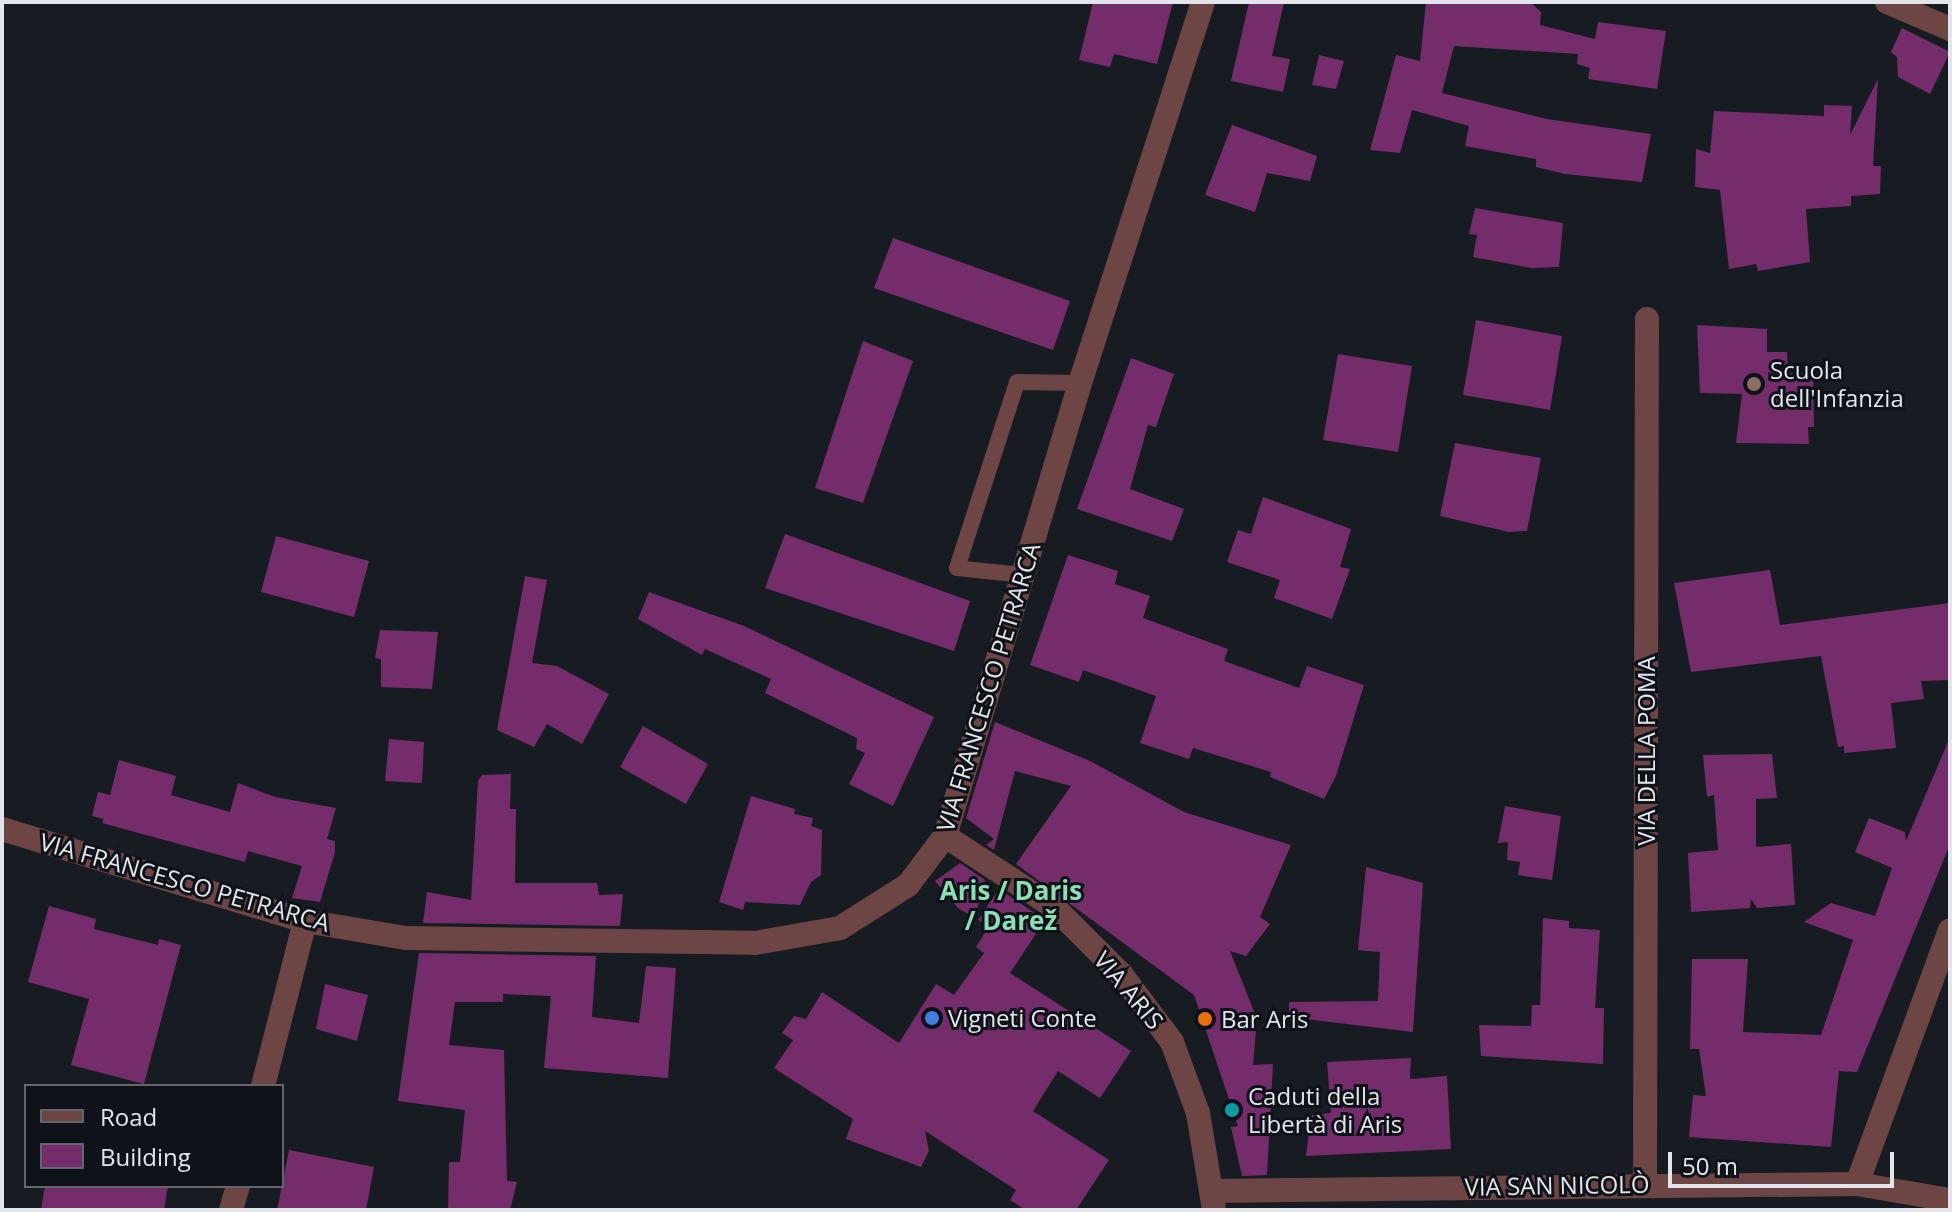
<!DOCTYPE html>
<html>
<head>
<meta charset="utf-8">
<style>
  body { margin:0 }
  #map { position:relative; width:1952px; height:1212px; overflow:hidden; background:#171c22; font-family:"Open Sans",sans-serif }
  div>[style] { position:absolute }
  .building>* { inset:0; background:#742d6a }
  .service>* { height:16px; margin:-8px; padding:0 8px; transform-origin:8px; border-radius:8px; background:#6e4545 }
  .minor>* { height:24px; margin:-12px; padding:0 12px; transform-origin:12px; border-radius:12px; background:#6e4545 }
  .dots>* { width:22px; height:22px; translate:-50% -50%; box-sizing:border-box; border:4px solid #0f1319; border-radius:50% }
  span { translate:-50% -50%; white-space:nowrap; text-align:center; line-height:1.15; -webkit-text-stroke:6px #0f1319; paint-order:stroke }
  .poi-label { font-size:24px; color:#e2e6ea }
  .left { translate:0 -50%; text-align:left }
  .street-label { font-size:24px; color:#e2e6ea }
  .neighbourhood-label { font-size:26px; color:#8bdfb6; font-weight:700 }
  .frame { position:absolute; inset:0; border:4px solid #e2e6ea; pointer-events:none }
  .legend { position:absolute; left:24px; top:1084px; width:260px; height:104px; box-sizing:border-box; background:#0f1319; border:2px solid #63676d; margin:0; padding:10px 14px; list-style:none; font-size:24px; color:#e2e6ea }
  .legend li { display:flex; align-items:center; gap:16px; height:40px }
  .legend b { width:40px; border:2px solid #63676d }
  .scale { position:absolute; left:1668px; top:1152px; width:226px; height:36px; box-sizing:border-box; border:4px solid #e2e6ea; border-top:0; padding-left:10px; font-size:24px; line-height:28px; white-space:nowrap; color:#e2e6ea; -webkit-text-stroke:6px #0f1319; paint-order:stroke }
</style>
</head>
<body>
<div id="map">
  <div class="building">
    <div style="clip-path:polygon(1093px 2px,1173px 2px,1157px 64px,1114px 54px,1110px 67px,1079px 60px)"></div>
    <div style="clip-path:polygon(1249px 2px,1284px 2px,1272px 56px,1290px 59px,1283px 92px,1231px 81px)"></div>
    <div style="clip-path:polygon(1426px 2px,1530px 2px,1541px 12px,1540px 25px,1595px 39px,1598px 22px,1666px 31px,1657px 89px,1588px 79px,1590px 68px,1577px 64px,1578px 54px,1454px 46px,1442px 93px,1547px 119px,1651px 134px,1642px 182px,1565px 174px,1536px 167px,1536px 159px,1465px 146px,1469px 126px,1412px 110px,1400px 153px,1370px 150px,1396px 55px,1420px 61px)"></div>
    <div style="clip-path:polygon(1902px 28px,1950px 52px,1930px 94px,1898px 77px,1897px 57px,1891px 52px)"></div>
    <div style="clip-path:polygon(1319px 55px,1344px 61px,1336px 89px,1312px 85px)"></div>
    <div style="clip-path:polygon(1878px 79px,1873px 166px,1881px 166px,1880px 194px,1851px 196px,1851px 206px,1806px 209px,1810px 262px,1758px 271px,1756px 264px,1729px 269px,1720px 190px,1695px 187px,1696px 149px,1710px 153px,1714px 111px,1824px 116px,1824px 105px,1852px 106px,1850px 135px)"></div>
    <div style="clip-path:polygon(1232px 125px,1317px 156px,1310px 181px,1267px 173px,1255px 212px,1205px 195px)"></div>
    <div style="clip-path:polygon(1475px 208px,1563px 223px,1559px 267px,1531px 268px,1473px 257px,1477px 235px,1469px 234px)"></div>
    <div style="clip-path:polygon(893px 238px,1070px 301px,1053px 350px,874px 288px)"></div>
    <div style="clip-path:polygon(1476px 320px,1562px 336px,1550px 410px,1463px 395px)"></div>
    <div style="clip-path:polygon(1697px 325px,1767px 329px,1767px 352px,1787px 352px,1788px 373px,1813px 374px,1814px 427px,1808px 427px,1809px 444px,1736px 443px,1742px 394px,1700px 393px)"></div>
    <div style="clip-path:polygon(863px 341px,913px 361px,863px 503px,815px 488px)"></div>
    <div style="clip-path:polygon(1338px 354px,1412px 366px,1398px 452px,1323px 440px)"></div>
    <div style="clip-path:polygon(1131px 358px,1174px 374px,1156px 427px,1148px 425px,1130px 489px,1184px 509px,1172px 541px,1077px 509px)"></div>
    <div style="clip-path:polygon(1455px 443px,1541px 458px,1527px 531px,1509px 532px,1440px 516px)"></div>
    <div style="clip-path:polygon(1263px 497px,1351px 529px,1340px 567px,1350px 569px,1332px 619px,1274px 598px,1280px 580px,1227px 562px,1238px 530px,1251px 534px)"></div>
    <div style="clip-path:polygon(785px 534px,970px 601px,954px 651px,765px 588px)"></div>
    <div style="clip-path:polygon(276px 536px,369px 561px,354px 617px,261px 592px)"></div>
    <div style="clip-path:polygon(1068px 555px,1118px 571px,1115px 584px,1150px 596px,1143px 618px,1228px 649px,1224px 661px,1299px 688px,1307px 666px,1364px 685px,1336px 776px,1324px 799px,1270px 777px,1271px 772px,1193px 748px,1189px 759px,1140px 743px,1156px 696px,1083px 670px,1079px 682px,1030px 665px)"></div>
    <div style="clip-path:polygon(1770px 570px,1780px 625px,1950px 603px,1950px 680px,1921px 681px,1924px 699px,1891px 703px,1896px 748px,1844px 753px,1844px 746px,1838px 747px,1821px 656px,1691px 672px,1674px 583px)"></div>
    <div style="clip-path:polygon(525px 576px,547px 580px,532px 663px,557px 666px,609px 694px,582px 744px,547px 724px,534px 747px,497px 730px)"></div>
    <div style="clip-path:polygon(649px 592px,744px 626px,934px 717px,893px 806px,849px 784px,865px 753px,856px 749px,857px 738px,765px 693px,771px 679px,705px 649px,702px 655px,638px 619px)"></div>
    <div style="clip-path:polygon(380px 630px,438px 632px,432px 689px,381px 687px,381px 659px,375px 658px)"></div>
    <div style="clip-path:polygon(995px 722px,1090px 761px,1184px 812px,1291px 845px,1260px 917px,1270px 924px,1246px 956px,1230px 951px,1257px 1019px,1253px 1065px,1273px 1064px,1267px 1175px,1242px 1176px,1231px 1127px,1238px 1126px,1194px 995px,1016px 864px,1071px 786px,1015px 771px,994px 850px,986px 845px,994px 839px,966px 818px)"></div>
    <div style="clip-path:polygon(643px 726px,708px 764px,686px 804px,620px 767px)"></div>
    <div style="clip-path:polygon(1950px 737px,1950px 844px,1857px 1072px,1839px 1071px,1831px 1147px,1689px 1137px,1693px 1095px,1706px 1096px,1699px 1049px,1690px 1049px,1692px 959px,1748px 959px,1743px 1032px,1821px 1035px,1853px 940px,1804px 922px,1831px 903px,1875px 916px,1892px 868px,1855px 852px,1869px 818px,1905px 832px,1906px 841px)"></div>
    <div style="clip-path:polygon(389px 739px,424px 742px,422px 783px,385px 781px)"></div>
    <div style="clip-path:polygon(1772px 754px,1777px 798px,1756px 799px,1756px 847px,1791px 844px,1795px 905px,1757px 908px,1751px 899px,1750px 908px,1691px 912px,1688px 853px,1718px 850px,1714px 795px,1707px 797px,1703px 755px)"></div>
    <div style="clip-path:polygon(119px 760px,176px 776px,171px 795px,230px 812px,238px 783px,275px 797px,336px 808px,327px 839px,335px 841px,335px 852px,320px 902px,292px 898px,302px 866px,248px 851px,245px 862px,102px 823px,104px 819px,92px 816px,98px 792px,110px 795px)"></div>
    <div style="clip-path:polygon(511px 774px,510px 809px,516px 809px,515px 883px,597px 883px,599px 895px,623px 894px,620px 926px,423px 923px,427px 892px,471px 900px,478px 781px,482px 775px)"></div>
    <div style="clip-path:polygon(751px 796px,795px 809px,794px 814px,813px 818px,811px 826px,822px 830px,821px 875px,811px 882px,800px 905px,745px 902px,743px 910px,719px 902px)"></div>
    <div style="clip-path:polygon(1505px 806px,1561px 816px,1552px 880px,1518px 875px,1520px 862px,1507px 860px,1508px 842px,1498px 843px)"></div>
    <div style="clip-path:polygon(960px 863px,985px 880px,975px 918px,958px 908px,935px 881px)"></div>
    <div style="clip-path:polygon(1366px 867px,1423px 883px,1413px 1032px,1289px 1017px,1289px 1002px,1378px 1001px,1380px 952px,1358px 950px)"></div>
    <div style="clip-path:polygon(999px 889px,1045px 920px,1010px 973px,1131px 1051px,1100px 1098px,1058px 1071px,1033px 1111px,1109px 1160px,1076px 1210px,1026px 1210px,1010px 1200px,1016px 1190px,925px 1131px,929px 1151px,921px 1167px,846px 1139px,853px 1119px,774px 1068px,793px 1040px,782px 1033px,794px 1016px,806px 1019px,822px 992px,899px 1043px,936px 984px,954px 995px,984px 953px,976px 947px,989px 926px,978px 920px)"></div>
    <div style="clip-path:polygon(49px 906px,96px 919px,94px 929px,158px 945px,159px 939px,181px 945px,144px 1084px,71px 1065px,89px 999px,28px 982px)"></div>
    <div style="clip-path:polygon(1543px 918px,1569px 921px,1569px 928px,1600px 930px,1595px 1008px,1604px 1008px,1603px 1064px,1481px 1056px,1479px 1025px,1531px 1026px,1532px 1005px,1540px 1005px)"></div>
    <div style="clip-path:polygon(419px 953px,596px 956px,592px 1017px,639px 1023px,646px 966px,676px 968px,668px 1078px,544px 1068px,551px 996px,503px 994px,503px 1002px,455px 1002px,449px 1045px,504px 1050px,507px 1181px,517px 1182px,510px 1210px,448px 1210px,449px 1162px,460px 1162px,465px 1110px,398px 1101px)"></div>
    <div style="clip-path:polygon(325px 984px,368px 995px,357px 1041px,316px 1029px)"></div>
    <div style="clip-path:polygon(1411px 1058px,1410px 1079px,1447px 1076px,1451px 1149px,1306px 1156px,1311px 1115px,1331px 1113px,1327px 1062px)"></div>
    <div style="clip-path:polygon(289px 1150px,374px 1167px,366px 1210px,277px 1210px)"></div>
    <div style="clip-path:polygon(45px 1186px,168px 1186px,164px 1210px,41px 1210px)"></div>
  </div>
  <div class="service">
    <div style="left:1022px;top:575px;width:65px;rotate:-173.9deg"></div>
    <div style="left:957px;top:568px;width:195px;rotate:-72.1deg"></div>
    <div style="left:1017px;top:382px;width:63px;rotate:0.9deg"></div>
  </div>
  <div class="minor">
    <div style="left:1887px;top:2px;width:69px;rotate:23.2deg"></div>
    <div style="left:2px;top:829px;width:317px;rotate:16.9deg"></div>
    <div style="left:305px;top:921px;width:102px;rotate:9.6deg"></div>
    <div style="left:406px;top:938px;width:349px;rotate:0.8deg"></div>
    <div style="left:755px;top:943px;width:86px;rotate:-10deg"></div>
    <div style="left:840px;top:928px;width:80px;rotate:-32.3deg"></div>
    <div style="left:908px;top:885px;width:61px;rotate:-52.9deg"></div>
    <div style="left:945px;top:836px;width:473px;rotate:-73.4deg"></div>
    <div style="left:1080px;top:383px;width:400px;rotate:-72.1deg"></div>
    <div style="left:945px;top:836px;width:130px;rotate:33.1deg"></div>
    <div style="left:1054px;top:907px;width:95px;rotate:45deg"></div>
    <div style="left:1121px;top:974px;width:85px;rotate:53.1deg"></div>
    <div style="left:1172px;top:1042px;width:76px;rotate:69.9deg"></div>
    <div style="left:1198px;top:1113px;width:98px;rotate:80.6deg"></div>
    <div style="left:263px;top:1086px;width:170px;rotate:-75.7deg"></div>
    <div style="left:1645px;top:1183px;width:864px;rotate:-89.87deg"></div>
    <div style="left:1857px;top:1184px;width:270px;rotate:-69.9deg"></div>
    <div style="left:1212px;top:1191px;width:645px;rotate:-0.62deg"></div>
    <div style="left:1857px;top:1184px;width:94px;rotate:9.8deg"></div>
    <div style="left:231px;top:1210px;width:25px;rotate:-74deg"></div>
  </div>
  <div class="dots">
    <div style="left:1754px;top:384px;background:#8d6e63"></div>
    <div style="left:932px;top:1018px;background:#3f7fe0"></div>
    <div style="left:1205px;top:1019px;background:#e8710a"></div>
    <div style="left:1232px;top:1110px;background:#0f9aa8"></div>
  </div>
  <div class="poi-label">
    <span class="left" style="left:1770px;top:384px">Scuola<br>dell'Infanzia</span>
    <span class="left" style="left:948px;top:1018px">Vigneti Conte</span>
    <span class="left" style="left:1221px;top:1019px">Bar Aris</span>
    <span class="left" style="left:1248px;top:1110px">Caduti della<br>Libertà di Aris</span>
  </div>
  <div class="street-label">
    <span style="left:988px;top:687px;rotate:-73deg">VIA FRANCESCO PETRARCA</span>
    <span style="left:1646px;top:751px;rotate:-90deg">VIA DELLA POMA</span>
    <span style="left:185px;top:882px;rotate:16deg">VIA FRANCESCO PETRARCA</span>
    <span style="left:1129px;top:990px;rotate:50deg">VIA ARIS</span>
    <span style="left:1557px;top:1185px;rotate:-1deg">VIA SAN NICOLÒ</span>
  </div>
  <div class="neighbourhood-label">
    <span style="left:1011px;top:906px">Aris / Daris<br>/ Darež</span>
  </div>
  <div class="frame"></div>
  <ul class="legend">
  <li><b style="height:10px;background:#6e4545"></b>Road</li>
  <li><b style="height:22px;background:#742d6a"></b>Building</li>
  </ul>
  <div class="scale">50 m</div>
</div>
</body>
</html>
